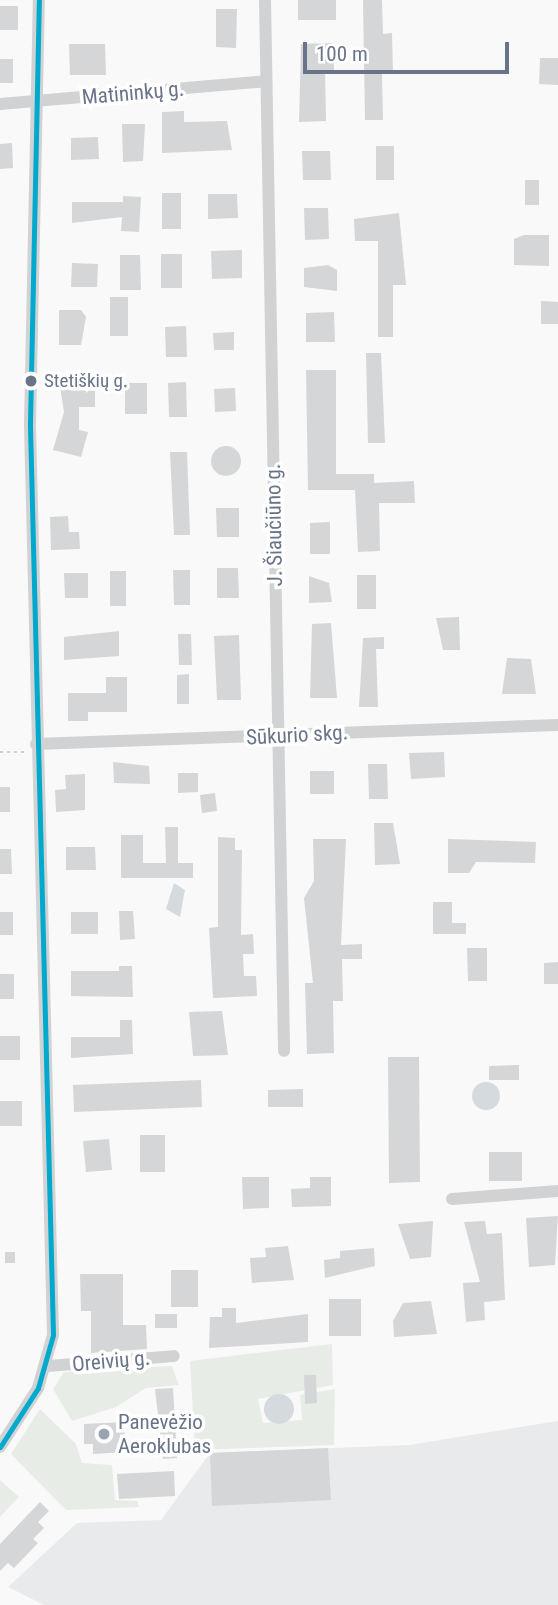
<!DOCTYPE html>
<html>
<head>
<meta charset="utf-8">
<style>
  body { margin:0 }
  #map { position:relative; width:558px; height:1605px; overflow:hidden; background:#f9f9f9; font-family:"Roboto Condensed",sans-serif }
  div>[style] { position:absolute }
  .built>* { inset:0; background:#e9eaeb }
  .green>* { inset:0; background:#e8ece7 }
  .water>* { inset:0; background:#d5dade }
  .round { border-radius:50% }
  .building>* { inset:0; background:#d5d6d7 }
  .path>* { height:2.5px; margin-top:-1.25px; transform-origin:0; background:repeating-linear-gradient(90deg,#cfcfd0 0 3.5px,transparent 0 7px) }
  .minor>* { height:12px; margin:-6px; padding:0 6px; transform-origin:6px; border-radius:6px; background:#d1d2d4 }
  .bus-1>* { height:5px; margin:-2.5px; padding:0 2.5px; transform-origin:2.5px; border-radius:2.5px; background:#00a9ce }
  .dots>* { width:19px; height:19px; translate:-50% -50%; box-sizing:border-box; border:4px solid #fff; border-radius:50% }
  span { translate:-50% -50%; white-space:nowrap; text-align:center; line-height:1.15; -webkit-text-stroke:7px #fff; paint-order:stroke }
  .bus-label { font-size:19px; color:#697489 }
  .left { translate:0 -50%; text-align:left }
  .street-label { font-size:21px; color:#697489 }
  .poi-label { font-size:21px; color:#697489 }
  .scale { position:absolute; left:303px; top:42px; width:206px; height:32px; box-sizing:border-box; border:4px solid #697489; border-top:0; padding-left:9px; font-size:21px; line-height:24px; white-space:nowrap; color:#697489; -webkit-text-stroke:5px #fff; paint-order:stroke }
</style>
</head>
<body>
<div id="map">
  <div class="built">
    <div style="clip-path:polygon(558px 1421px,558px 1605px,44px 1605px,8px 1587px,77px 1523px,161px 1520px,210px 1453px,409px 1445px)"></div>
  </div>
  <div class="green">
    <div style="clip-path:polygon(332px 1344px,333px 1385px,258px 1399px,263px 1423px,302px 1420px,300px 1395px,335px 1389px,334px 1445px,195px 1450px,190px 1361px)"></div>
    <div style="clip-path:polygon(172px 1366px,179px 1385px,146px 1388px,116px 1407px,72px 1421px,53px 1389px,64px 1372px)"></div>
    <div style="clip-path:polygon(40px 1409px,76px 1444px,82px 1463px,112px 1465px,115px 1500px,137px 1501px,139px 1507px,66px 1510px,11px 1454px)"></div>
    <div style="clip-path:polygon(0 1480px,19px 1497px,0 1517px)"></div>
  </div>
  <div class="water">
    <div style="clip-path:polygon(174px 883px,185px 890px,180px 917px,166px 909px)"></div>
    <div class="round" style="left:472px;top:1082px;width:28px;height:28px"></div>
    <div class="round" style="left:264px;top:1394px;width:30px;height:30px"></div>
  </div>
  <div class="building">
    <div style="clip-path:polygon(298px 0,336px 0,336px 20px,298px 20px)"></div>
    <div style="clip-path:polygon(363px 0,382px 0,383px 34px,392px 33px,393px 73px,382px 73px,383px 120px,365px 120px)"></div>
    <div style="clip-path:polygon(0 6px,18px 6px,18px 30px,0 30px)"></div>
    <div style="clip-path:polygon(216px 9px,237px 9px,236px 48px,216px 47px)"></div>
    <div style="clip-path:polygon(333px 43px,334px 70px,325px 70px,326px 121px,299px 122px,301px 44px)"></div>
    <div style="clip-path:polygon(69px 44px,105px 44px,106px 75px,70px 75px)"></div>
    <div style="clip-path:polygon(540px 58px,558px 58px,558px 85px,539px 84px)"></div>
    <div style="clip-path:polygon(0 59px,13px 59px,13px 83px,0 83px)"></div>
    <div style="clip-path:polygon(184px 111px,184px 122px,227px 121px,232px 150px,162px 153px,162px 112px)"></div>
    <div style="clip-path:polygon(122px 124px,145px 124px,143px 161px,123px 162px)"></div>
    <div style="clip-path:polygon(98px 137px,99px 159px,71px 160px,71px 138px)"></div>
    <div style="clip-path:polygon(12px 143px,13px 168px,0 169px,0 144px)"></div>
    <div style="clip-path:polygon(376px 146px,394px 146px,394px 180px,376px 180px)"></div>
    <div style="clip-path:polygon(302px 151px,330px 151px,331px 180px,303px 180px)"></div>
    <div style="clip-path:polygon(525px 180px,539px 180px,539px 205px,525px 205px)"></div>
    <div style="clip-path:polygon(162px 193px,181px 193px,181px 229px,162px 229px)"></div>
    <div style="clip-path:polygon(208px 194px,237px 194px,238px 218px,208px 219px)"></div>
    <div style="clip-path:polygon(123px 196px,141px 197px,139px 232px,121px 231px,122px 217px,72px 223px,72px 202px,123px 202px)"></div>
    <div style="clip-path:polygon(304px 208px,328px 208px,329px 239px,305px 240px)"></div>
    <div style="clip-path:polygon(399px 213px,406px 285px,393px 285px,393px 337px,378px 337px,378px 241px,355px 241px,354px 219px)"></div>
    <div style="clip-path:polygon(524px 235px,549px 235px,549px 266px,514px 265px,514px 239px)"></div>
    <div style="clip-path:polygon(242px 250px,242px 278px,212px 279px,211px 251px)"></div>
    <div style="clip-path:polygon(161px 254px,182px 254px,182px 288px,161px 288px)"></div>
    <div style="clip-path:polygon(120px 255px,140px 255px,141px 290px,120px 290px)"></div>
    <div style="clip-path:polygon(72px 263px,98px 264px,97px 287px,71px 287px)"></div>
    <div style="clip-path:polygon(328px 265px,337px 270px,337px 291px,304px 287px,304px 268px)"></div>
    <div style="clip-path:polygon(110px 297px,128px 297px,128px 336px,110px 336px)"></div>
    <div style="clip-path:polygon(541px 301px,558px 302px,558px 324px,541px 324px)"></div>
    <div style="clip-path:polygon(59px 310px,81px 310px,86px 317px,81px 345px,59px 345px)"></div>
    <div style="clip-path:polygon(334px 312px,335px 342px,306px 342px,306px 313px)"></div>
    <div style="clip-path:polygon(186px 326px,187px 357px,166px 357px,165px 327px)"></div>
    <div style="clip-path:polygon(234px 332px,234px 350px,214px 350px,213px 333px)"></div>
    <div style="clip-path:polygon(366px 353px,381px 353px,385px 443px,368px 443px)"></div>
    <div style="clip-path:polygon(306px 370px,336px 370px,336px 474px,374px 474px,374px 483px,414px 481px,415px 503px,379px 503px,380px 551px,358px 552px,355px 490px,308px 490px)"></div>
    <div style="clip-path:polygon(186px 382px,187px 417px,169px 417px,168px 383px)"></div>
    <div style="clip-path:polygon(125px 383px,147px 383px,147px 414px,125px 414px)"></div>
    <div style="clip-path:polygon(60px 386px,95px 386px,95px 407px,79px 407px,79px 430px,88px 432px,81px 457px,53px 450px,64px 412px)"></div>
    <div style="clip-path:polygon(235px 388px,236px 411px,215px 412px,214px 389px)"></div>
    <div class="round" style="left:211px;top:446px;width:30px;height:30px"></div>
    <div style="clip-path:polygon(170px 452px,187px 452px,190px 535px,174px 535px)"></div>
    <div style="clip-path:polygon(216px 508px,239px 508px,239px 537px,217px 537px)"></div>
    <div style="clip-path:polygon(68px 516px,69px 532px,79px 532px,80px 549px,51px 550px,50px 517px)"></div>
    <div style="clip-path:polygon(330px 522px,330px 554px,310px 554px,310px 523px)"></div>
    <div style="clip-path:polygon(217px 568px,238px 568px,239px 598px,217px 598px)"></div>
    <div style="clip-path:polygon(173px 570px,190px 570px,190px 605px,174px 605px)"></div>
    <div style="clip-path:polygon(110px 571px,126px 571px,126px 606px,110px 606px)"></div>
    <div style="clip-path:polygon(64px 573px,88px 573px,88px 598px,65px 598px)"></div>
    <div style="clip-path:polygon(357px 575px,376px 575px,376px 609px,357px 609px)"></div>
    <div style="clip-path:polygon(309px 576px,329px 583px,332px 602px,309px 603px)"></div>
    <div style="clip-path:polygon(459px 617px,460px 650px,443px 650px,436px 618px)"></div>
    <div style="clip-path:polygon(331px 623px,337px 698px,310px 698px,312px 624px)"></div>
    <div style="clip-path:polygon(119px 631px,119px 656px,64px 660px,64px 637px)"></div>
    <div style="clip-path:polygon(178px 634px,191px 634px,192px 665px,179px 665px)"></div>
    <div style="clip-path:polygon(239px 635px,241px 700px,217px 700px,214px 636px)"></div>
    <div style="clip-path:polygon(384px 637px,384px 649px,376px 649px,378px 707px,359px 707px,363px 638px)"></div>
    <div style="clip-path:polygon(507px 658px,531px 659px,536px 694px,502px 694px)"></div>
    <div style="clip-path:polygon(189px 674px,189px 704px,177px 704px,177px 675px)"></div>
    <div style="clip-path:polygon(106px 677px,127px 677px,127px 712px,88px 712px,88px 721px,68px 721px,68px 693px,106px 693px)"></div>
    <div style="clip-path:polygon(444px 752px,445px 777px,411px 779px,409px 753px)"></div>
    <div style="clip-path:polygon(113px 762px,149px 766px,150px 784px,114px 783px)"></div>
    <div style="clip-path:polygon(368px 764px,387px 764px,388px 799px,369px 799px)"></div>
    <div style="clip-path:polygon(310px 771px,334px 771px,334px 794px,310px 794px)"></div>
    <div style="clip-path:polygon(178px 773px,198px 773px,198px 792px,178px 793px)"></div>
    <div style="clip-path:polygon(85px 774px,85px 810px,56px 812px,55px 790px,66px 789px,65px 775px)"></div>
    <div style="clip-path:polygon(0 787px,10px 787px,10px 812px,0 812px)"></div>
    <div style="clip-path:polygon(215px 793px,217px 811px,202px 813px,200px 795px)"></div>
    <div style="clip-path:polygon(374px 823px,393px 823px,400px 864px,375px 865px)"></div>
    <div style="clip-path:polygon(165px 827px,178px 827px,178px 863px,193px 863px,193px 878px,121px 878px,121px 835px,143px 835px,143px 863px,166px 863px)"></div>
    <div style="clip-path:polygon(218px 837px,235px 838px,235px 850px,242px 850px,241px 935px,253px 934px,254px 954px,243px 954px,244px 976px,256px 976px,257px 996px,213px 998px,209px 928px,218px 927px)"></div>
    <div style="clip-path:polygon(313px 839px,346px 839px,341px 945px,362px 944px,362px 959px,342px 959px,343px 1001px,333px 1001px,334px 1053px,307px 1054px,305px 983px,313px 983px,304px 898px,314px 881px)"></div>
    <div style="clip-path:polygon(448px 839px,536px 842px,535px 863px,476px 862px,469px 873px,448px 873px)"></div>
    <div style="clip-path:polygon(66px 847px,95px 847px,96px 870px,66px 870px)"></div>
    <div style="clip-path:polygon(0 849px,11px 849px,12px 874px,0 874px)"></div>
    <div style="clip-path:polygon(433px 902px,452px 902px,452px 923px,466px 923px,466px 934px,433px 934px)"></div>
    <div style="clip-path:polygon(119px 911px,133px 911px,135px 939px,120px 940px)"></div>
    <div style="clip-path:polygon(0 912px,13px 912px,13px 935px,0 935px)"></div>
    <div style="clip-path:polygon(71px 912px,98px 912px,98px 934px,71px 934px)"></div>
    <div style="clip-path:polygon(467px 948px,487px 948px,487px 981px,468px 981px)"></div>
    <div style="clip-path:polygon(558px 962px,558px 984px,544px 984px,544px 963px)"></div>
    <div style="clip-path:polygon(119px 966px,132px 966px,133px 997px,71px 996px,71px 971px,119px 971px)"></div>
    <div style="clip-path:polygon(0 974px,14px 974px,14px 999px,0 999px)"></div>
    <div style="clip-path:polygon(222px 1011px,228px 1055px,193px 1056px,189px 1012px)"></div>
    <div style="clip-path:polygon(120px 1020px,132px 1020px,133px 1054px,71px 1058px,71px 1037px,120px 1037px)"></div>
    <div style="clip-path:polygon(0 1036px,20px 1036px,20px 1060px,0 1060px)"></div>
    <div style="clip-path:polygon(388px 1057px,419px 1057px,420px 1182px,389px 1183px)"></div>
    <div style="clip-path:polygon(519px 1065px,519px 1080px,489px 1080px,489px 1066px)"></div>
    <div style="clip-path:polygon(201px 1080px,202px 1107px,74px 1112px,73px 1085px)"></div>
    <div style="clip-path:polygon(303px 1089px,303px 1107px,268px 1107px,268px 1090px)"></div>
    <div style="clip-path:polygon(0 1101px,22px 1101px,22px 1126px,0 1126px)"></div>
    <div style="clip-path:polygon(140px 1135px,165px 1135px,165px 1172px,140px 1172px)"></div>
    <div style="clip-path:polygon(109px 1139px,112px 1170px,86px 1172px,83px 1141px)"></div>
    <div style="clip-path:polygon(489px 1152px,522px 1152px,522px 1181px,489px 1181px)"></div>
    <div style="clip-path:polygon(242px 1177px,269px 1177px,269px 1208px,243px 1209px)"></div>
    <div style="clip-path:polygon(310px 1177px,331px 1177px,331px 1206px,292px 1207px,291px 1189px,310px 1188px)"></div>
    <div style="clip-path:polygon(558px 1216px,555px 1265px,529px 1267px,526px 1218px)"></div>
    <div style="clip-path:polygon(433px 1221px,431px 1257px,410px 1259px,398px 1224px)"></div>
    <div style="clip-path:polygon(485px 1221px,487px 1234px,502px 1233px,505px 1300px,484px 1302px,485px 1320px,466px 1322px,463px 1283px,480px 1282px,464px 1222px)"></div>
    <div style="clip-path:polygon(288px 1246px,294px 1280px,252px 1283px,250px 1258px,266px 1257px,265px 1248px)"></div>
    <div style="clip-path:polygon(374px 1248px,375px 1266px,325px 1278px,324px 1260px,340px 1258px,340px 1251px)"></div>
    <div style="clip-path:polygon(5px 1252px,15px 1252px,15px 1263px,5px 1263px)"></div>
    <div style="clip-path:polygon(171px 1270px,198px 1270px,198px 1307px,171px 1307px)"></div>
    <div style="clip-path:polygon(80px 1274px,123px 1274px,123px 1325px,146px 1325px,147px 1349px,91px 1353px,91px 1311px,81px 1311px)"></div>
    <div style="clip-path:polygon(329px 1299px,361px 1299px,361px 1336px,329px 1336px)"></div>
    <div style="clip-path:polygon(431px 1301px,437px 1334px,394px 1337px,393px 1321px,403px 1303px)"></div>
    <div style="clip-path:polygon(222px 1308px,236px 1308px,236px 1323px,308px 1314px,308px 1342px,209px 1348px,210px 1317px,222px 1317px)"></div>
    <div style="clip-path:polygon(155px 1314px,177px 1314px,177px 1328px,155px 1328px)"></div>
    <div style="clip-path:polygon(304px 1375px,316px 1375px,317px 1403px,305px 1404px)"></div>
    <div style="clip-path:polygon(173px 1388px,177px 1458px,163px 1459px,155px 1389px)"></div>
    <div style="clip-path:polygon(124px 1422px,126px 1452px,93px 1454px,93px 1444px,84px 1444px,84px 1424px)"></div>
    <div style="clip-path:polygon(328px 1448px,331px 1500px,212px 1506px,210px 1453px)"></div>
    <div style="clip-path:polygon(174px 1471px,175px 1496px,119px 1499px,117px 1474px)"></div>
    <div style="clip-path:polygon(40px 1502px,49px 1511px,38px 1522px,44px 1528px,33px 1539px,38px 1543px,14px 1568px,8px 1563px,0 1571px,0 1544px)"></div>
  </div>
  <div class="path">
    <div style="left:0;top:752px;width:25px"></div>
  </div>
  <div class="minor">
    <div style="left:265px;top:0;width:1051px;rotate:88.96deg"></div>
    <div style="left:0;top:104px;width:267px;rotate:-4.9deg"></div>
    <div style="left:36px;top:744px;width:522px;rotate:-2.08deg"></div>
    <div style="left:452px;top:1199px;width:106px;rotate:-4.3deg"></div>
    <div style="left:48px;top:1366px;width:126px;rotate:-4.5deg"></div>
    <div style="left:0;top:1447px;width:70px;rotate:-57.2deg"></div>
    <div style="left:38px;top:1388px;width:55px;rotate:-74.2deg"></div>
    <div style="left:53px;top:1335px;width:911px;rotate:-91.45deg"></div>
    <div style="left:30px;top:424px;width:424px;rotate:-88.8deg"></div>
  </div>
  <div class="bus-1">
    <div style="left:0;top:1447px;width:70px;rotate:-57.2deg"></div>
    <div style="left:38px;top:1388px;width:55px;rotate:-74.2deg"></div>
    <div style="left:53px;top:1335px;width:911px;rotate:-91.45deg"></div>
    <div style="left:30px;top:424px;width:424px;rotate:-88.8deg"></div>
  </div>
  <div class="dots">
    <div style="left:31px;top:381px;background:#697489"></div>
    <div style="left:104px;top:1434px;background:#9ba3b0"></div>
  </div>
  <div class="bus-label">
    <span class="left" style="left:44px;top:381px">Stetiškių g.</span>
  </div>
  <div class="street-label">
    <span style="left:133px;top:93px;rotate:-5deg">Matininkų g.</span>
    <span style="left:274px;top:525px;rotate:-91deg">J. Šiaučiūno g.</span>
    <span style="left:297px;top:735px;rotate:-3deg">Sūkurio skg.</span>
    <span style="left:111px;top:1361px;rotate:-5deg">Oreivių g.</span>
  </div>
  <div class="poi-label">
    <span class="left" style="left:118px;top:1434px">Panevėžio<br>Aeroklubas</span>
  </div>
  <div class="scale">100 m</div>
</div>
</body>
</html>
